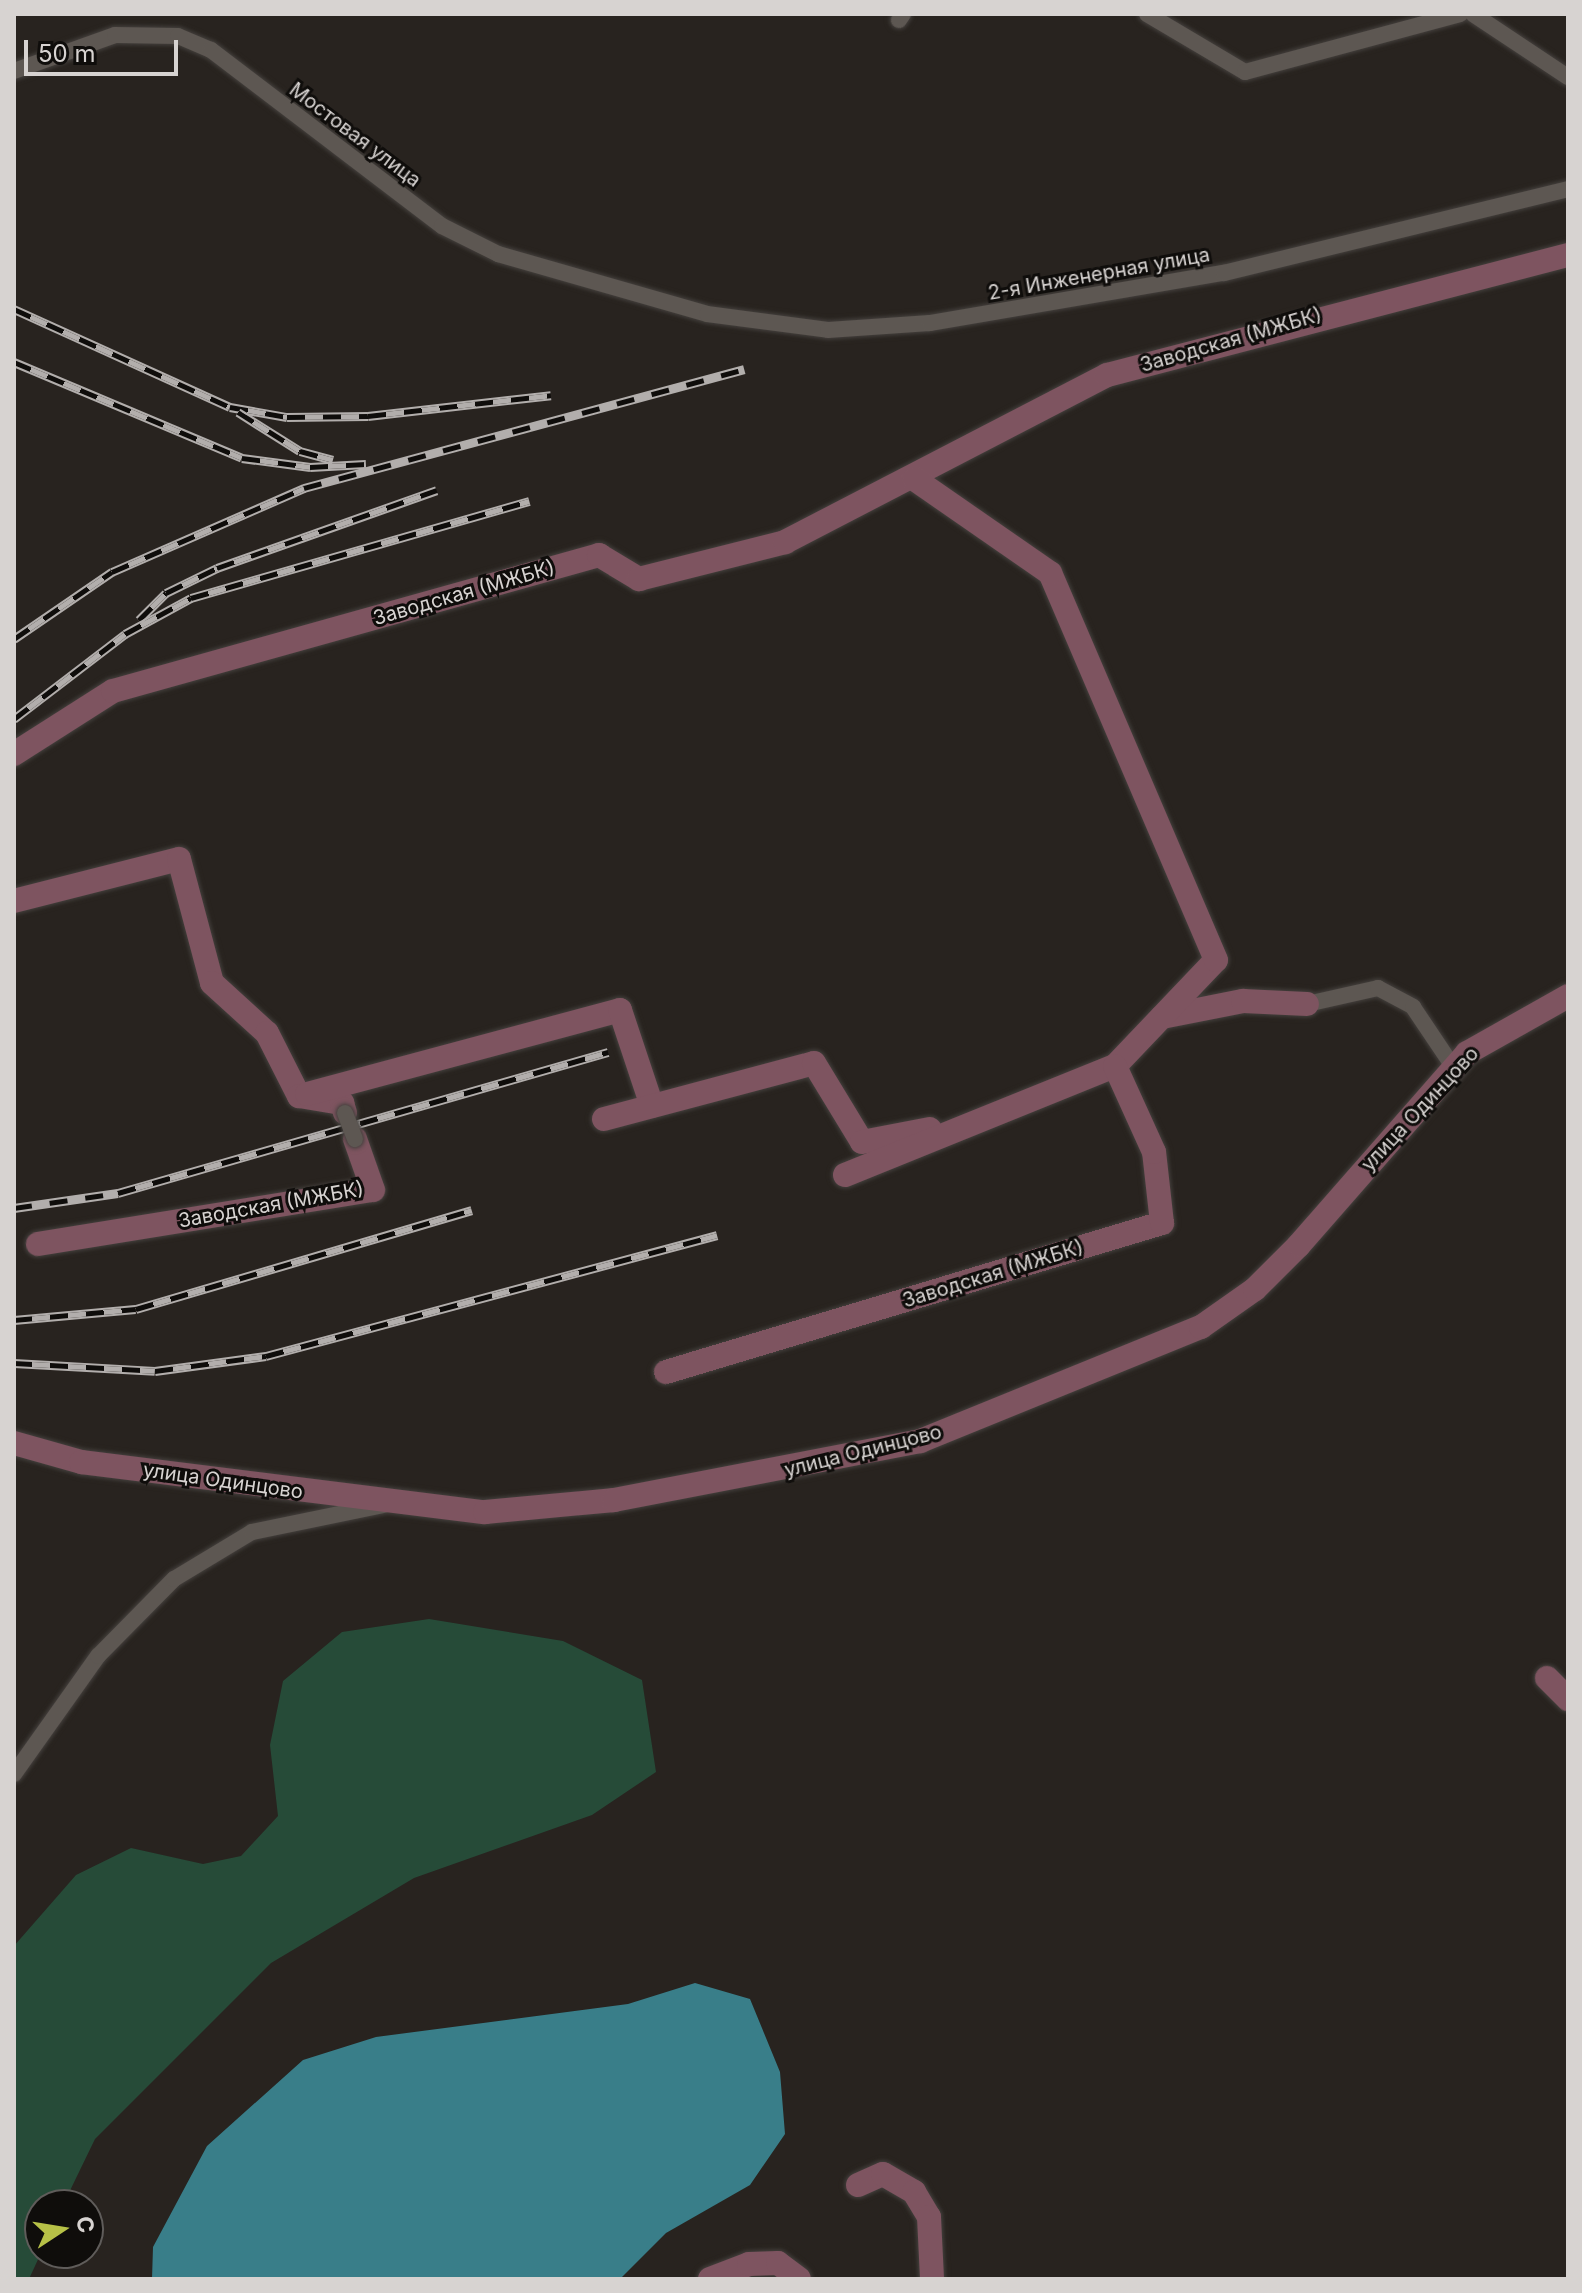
<!DOCTYPE html>
<html>
<head>
<meta charset="utf-8">
<style>
  body { margin:0 }
  #map { position:relative; width:1582px; height:2293px; overflow:hidden; background:#28231f; font-family:Inter,sans-serif }
  div>[style] { position:absolute }
  .green>* { inset:0; background:#264b38 }
  .water>* { inset:0; background:#397e89 }
  .roads { filter:drop-shadow(0 0 2px #44403d) drop-shadow(0 0 2px #44403d) }
  .street>* { height:16px; margin:-8px; padding:0 8px; transform-origin:8px; border-radius:8px; background:#5d5752 }
  .secondary>* { height:24px; margin:-12px; padding:0 12px; transform-origin:12px; border-radius:12px; background:#7e5460 }
  .rail>* { height:9px; margin-top:-4.5px; transform-origin:0; background:repeating-linear-gradient(90deg,#0f0d0b 0 18px,#b2aeac 0 36px); box-sizing:border-box; border-block:2px solid #b2aeac }
  .bridges { filter:drop-shadow(0 0 2px #44403d) drop-shadow(0 0 2px #44403d) }
  .street-bridge>* { height:16px; margin:-8px; padding:0 8px; transform-origin:8px; border-radius:8px; background:#5d5752 }
  span { translate:-50% -50%; white-space:nowrap; text-align:center; line-height:1.15; -webkit-text-stroke:6px #0f0d0b; paint-order:stroke }
  .street-label { font-size:20px; color:#d7d3d1 }
  .frame { position:absolute; inset:0; border:16px solid #d7d3d1; pointer-events:none }
  .north { position:absolute; left:24px; top:2189px; width:80px; height:80px; box-sizing:border-box; background:#0f0d0b; border:2px solid #5f5c5a; border-radius:50%; rotate:78deg; font-size:22px; font-weight:700; line-height:32px; text-align:center; color:#d7d3d1 }
  .north::after { content:''; display:block; margin:auto; width:28px; height:36px; background:#b7c147; clip-path:polygon(50% 0,100% 100%,50% 72%,0 100%) }
  .scale { position:absolute; left:24px; top:40px; width:154px; height:36px; box-sizing:border-box; border:4px solid #d7d3d1; border-top:0; padding-left:10px; font-size:24px; line-height:28px; white-space:nowrap; color:#d7d3d1; -webkit-text-stroke:6px #0f0d0b; paint-order:stroke }
</style>
</head>
<body>
<div id="map">
  <div class="green">
    <div style="clip-path:polygon(429px 1619px,563px 1641px,642px 1680px,656px 1772px,592px 1815px,414px 1878px,271px 1963px,95px 2139px,63px 2205px,40px 2205px,41px 2253px,29px 2279px,14px 2279px,14px 1946px,76px 1875px,131px 1848px,203px 1864px,241px 1856px,278px 1816px,270px 1745px,283px 1681px,342px 1632px)"></div>
  </div>
  <div class="water">
    <div style="clip-path:polygon(695px 1983px,750px 1999px,780px 2072px,785px 2134px,750px 2185px,666px 2233px,620px 2279px,152px 2279px,153px 2247px,207px 2146px,303px 2060px,376px 2037px,628px 2004px)"></div>
  </div>
  <div class="roads">
    <div class="street">
      <div style="left:1147px;top:14px;width:114px;rotate:30.6deg"></div>
      <div style="left:1245px;top:72px;width:223px;rotate:-15.1deg"></div>
      <div style="left:1473px;top:14px;width:114px;rotate:33.6deg"></div>
      <div style="left:899px;top:20px;width:7px;rotate:-56deg"></div>
      <div style="left:14px;top:71px;width:107px;rotate:-19.6deg"></div>
      <div style="left:115px;top:35px;width:63px;rotate:0.9deg"></div>
      <div style="left:178px;top:36px;width:36px;rotate:23deg"></div>
      <div style="left:211px;top:50px;width:290px;rotate:37.3deg"></div>
      <div style="left:442px;top:226px;width:63px;rotate:26.6deg"></div>
      <div style="left:498px;top:254px;width:217px;rotate:16deg"></div>
      <div style="left:707px;top:314px;width:122px;rotate:7.5deg"></div>
      <div style="left:828px;top:330px;width:102px;rotate:-3.9deg"></div>
      <div style="left:930px;top:323px;width:298px;rotate:-9.7deg"></div>
      <div style="left:1224px;top:273px;width:354px;rotate:-13.7deg"></div>
      <div style="left:1307px;top:1004px;width:73px;rotate:-12.7deg"></div>
      <div style="left:1378px;top:988px;width:40px;rotate:28deg"></div>
      <div style="left:1413px;top:1007px;width:73px;rotate:56.1deg"></div>
      <div style="left:14px;top:1774px;width:145px;rotate:-54.6deg"></div>
      <div style="left:98px;top:1656px;width:108px;rotate:-45.4deg"></div>
      <div style="left:174px;top:1579px;width:91px;rotate:-31.1deg"></div>
      <div style="left:252px;top:1532px;width:134px;rotate:-11.6deg"></div>
    </div>
    <div class="secondary">
      <div style="left:14px;top:754px;width:117px;rotate:-32.5deg"></div>
      <div style="left:113px;top:691px;width:505px;rotate:-15.63deg"></div>
      <div style="left:599px;top:555px;width:47px;rotate:31deg"></div>
      <div style="left:639px;top:579px;width:151px;rotate:-14.2deg"></div>
      <div style="left:785px;top:542px;width:363px;rotate:-27.4deg"></div>
      <div style="left:1107px;top:375px;width:476px;rotate:-14.6deg"></div>
      <div style="left:14px;top:901px;width:170px;rotate:-14.3deg"></div>
      <div style="left:179px;top:859px;width:128px;rotate:75.1deg"></div>
      <div style="left:212px;top:983px;width:74px;rotate:42.3deg"></div>
      <div style="left:267px;top:1033px;width:71px;rotate:63.1deg"></div>
      <div style="left:299px;top:1096px;width:44px;rotate:9.2deg"></div>
      <div style="left:342px;top:1103px;width:10px;rotate:73deg"></div>
      <div style="left:1162px;top:1017px;width:83px;rotate:-11.2deg"></div>
      <div style="left:1243px;top:1001px;width:64px;rotate:2.7deg"></div>
      <div style="left:307px;top:1094px;width:324px;rotate:-15deg"></div>
      <div style="left:620px;top:1010px;width:101px;rotate:71.6deg"></div>
      <div style="left:604px;top:1119px;width:217px;rotate:-14.9deg"></div>
      <div style="left:814px;top:1063px;width:92px;rotate:58.7deg"></div>
      <div style="left:862px;top:1142px;width:69px;rotate:-10.8deg"></div>
      <div style="left:845px;top:1175px;width:291px;rotate:-22deg"></div>
      <div style="left:1115px;top:1066px;width:146px;rotate:-46.4deg"></div>
      <div style="left:1216px;top:960px;width:421px;rotate:-113.2deg"></div>
      <div style="left:1050px;top:573px;width:165px;rotate:-145.3deg"></div>
      <div style="left:38px;top:1244px;width:339px;rotate:-9.2deg"></div>
      <div style="left:373px;top:1190px;width:54px;rotate:-109.4deg"></div>
      <div style="left:666px;top:1372px;width:518px;rotate:-16.72deg"></div>
      <div style="left:1162px;top:1223px;width:71px;rotate:-96.4deg"></div>
      <div style="left:1154px;top:1152px;width:94px;rotate:-114.4deg"></div>
      <div style="left:14px;top:1443px;width:70px;rotate:15.8deg"></div>
      <div style="left:81px;top:1462px;width:407px;rotate:7.1deg"></div>
      <div style="left:485px;top:1512px;width:130px;rotate:-5.3deg"></div>
      <div style="left:614px;top:1500px;width:312px;rotate:-10.9deg"></div>
      <div style="left:920px;top:1441px;width:303px;rotate:-22.1deg"></div>
      <div style="left:1201px;top:1327px;width:66px;rotate:-35.1deg"></div>
      <div style="left:1255px;top:1289px;width:62px;rotate:-45deg"></div>
      <div style="left:1299px;top:1245px;width:255px;rotate:-48.8deg"></div>
      <div style="left:1467px;top:1053px;width:116px;rotate:-29.4deg"></div>
      <div style="left:1547px;top:1678px;width:30px;rotate:45deg"></div>
      <div style="left:858px;top:2185px;width:27px;rotate:-24deg"></div>
      <div style="left:883px;top:2174px;width:36px;rotate:30deg"></div>
      <div style="left:914px;top:2192px;width:29px;rotate:59deg"></div>
      <div style="left:929px;top:2217px;width:62px;rotate:87.2deg"></div>
      <div style="left:710px;top:2279px;width:42px;rotate:-21deg"></div>
      <div style="left:749px;top:2264px;width:29px;rotate:-2deg"></div>
      <div style="left:778px;top:2263px;width:26px;rotate:37deg"></div>
    </div>
  </div>
  <div class="rail">
    <div style="left:14px;top:309px;width:237px;rotate:24.4deg"></div>
    <div style="left:230px;top:407px;width:58px;rotate:10deg"></div>
    <div style="left:287px;top:417px;width:81px;rotate:-0.7deg"></div>
    <div style="left:368px;top:416px;width:184px;rotate:-6.5deg"></div>
    <div style="left:14px;top:362px;width:247px;rotate:22.8deg"></div>
    <div style="left:242px;top:458px;width:69px;rotate:7.5deg"></div>
    <div style="left:310px;top:467px;width:56px;rotate:-3.1deg"></div>
    <div style="left:238px;top:412px;width:73px;rotate:32.2deg"></div>
    <div style="left:300px;top:451px;width:34px;rotate:15deg"></div>
    <div style="left:139px;top:620px;width:38px;rotate:-45deg"></div>
    <div style="left:166px;top:593px;width:57px;rotate:-26.1deg"></div>
    <div style="left:217px;top:568px;width:233px;rotate:-19.5deg"></div>
    <div style="left:14px;top:639px;width:119px;rotate:-34.4deg"></div>
    <div style="left:112px;top:572px;width:210px;rotate:-23.6deg"></div>
    <div style="left:304px;top:488px;width:456px;rotate:-15.1deg"></div>
    <div style="left:14px;top:719px;width:140px;rotate:-37.4deg"></div>
    <div style="left:125px;top:634px;width:75px;rotate:-28.6deg"></div>
    <div style="left:191px;top:598px;width:352px;rotate:-16deg"></div>
    <div style="left:14px;top:1208px;width:105px;rotate:-8.2deg"></div>
    <div style="left:118px;top:1193px;width:510px;rotate:-16.05deg"></div>
    <div style="left:14px;top:1320px;width:122px;rotate:-5.2deg"></div>
    <div style="left:136px;top:1309px;width:350px;rotate:-16.4deg"></div>
    <div style="left:14px;top:1363px;width:141px;rotate:3.2deg"></div>
    <div style="left:155px;top:1371px;width:112px;rotate:-7.7deg"></div>
    <div style="left:266px;top:1356px;width:467px;rotate:-15deg"></div>
  </div>
  <div class="bridges">
    <div class="street-bridge">
      <div style="left:345px;top:1113px;width:28px;rotate:69deg"></div>
    </div>
  </div>
  <div class="street-label">
    <span style="left:355px;top:135px;rotate:37deg">Мостовая улица</span>
    <span style="left:1099px;top:274px;rotate:-10deg">2-я Инженерная улица</span>
    <span style="left:1231px;top:340px;rotate:-16deg">Заводская (МЖБК)</span>
    <span style="left:464px;top:593px;rotate:-16deg">Заводская (МЖБК)</span>
    <span style="left:1420px;top:1109px;rotate:-47deg">улица Одинцово</span>
    <span style="left:271px;top:1205px;rotate:-10deg">Заводская (МЖБК)</span>
    <span style="left:993px;top:1274px;rotate:-17deg">Заводская (МЖБК)</span>
    <span style="left:863px;top:1451px;rotate:-14deg">улица Одинцово</span>
    <span style="left:223px;top:1481px;rotate:8deg">улица Одинцово</span>
  </div>
  <div class="frame"></div>
  <div class="north">С</div>
  <div class="scale">50 m</div>
</div>
</body>
</html>
